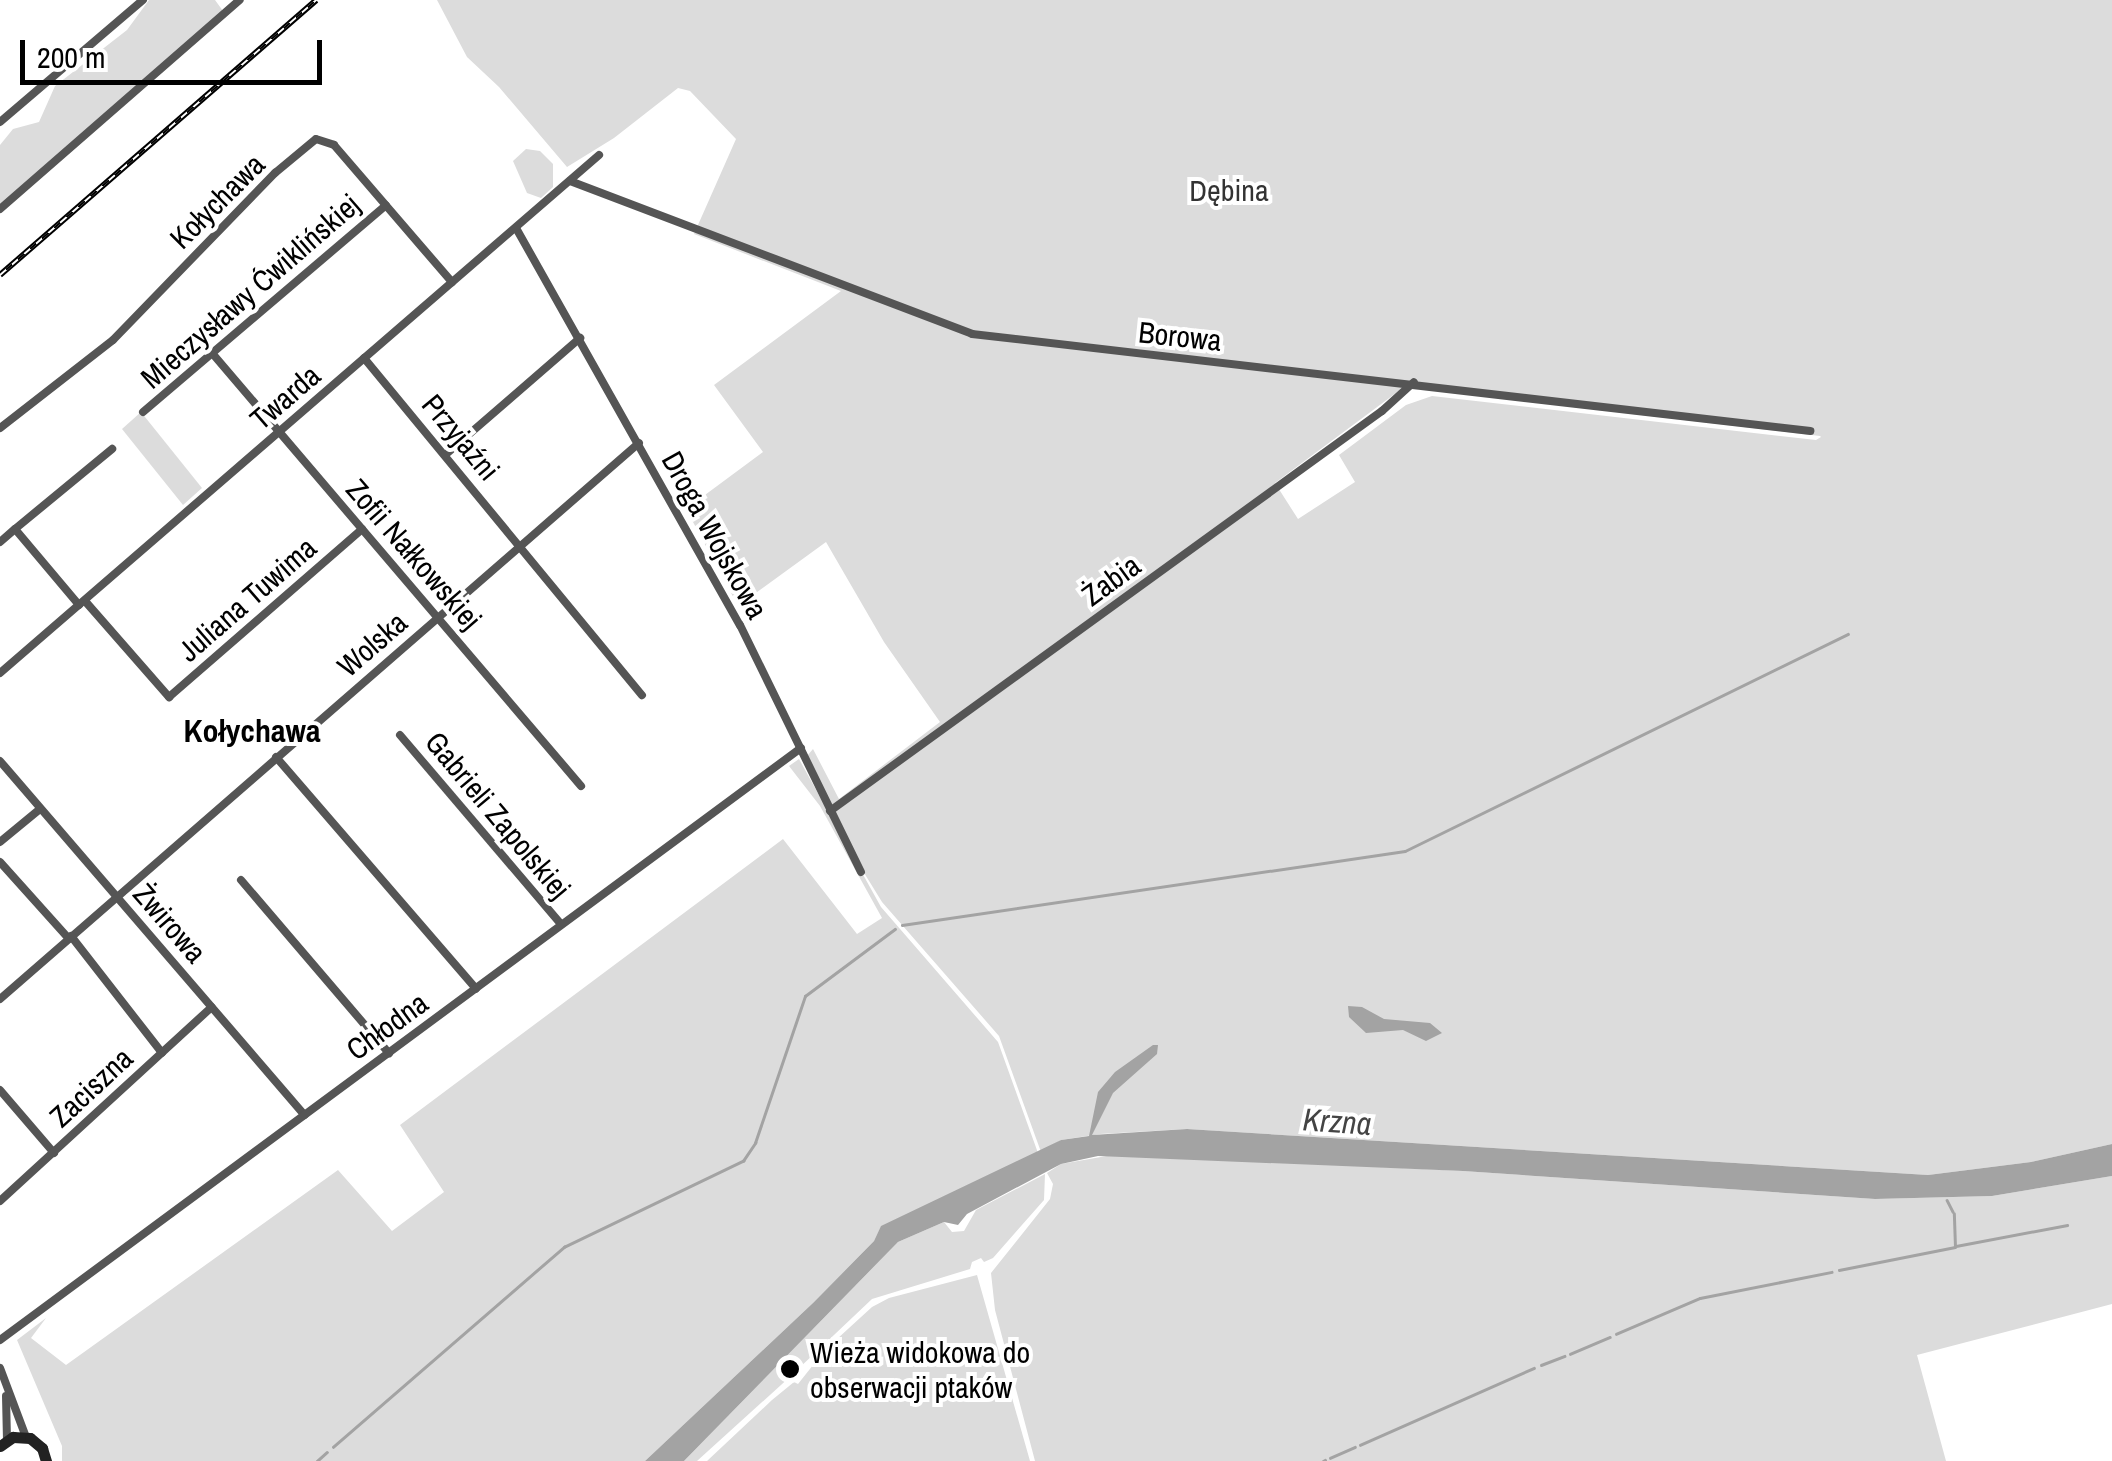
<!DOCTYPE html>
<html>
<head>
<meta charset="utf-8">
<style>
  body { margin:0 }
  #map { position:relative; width:2112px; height:1461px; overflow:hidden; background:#fff; font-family:"Archivo Narrow",sans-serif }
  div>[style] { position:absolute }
  .green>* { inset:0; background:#dcdcdc }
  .water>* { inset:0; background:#a3a3a3 }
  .stream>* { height:2.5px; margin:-1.25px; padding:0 1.25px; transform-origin:1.25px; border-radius:1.25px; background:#a3a3a3 }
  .street>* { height:8px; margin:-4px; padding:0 4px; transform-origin:4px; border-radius:4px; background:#555 }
  .secondary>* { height:11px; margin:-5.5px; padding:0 5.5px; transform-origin:5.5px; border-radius:5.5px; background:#222 }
  .rail>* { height:6px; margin-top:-3px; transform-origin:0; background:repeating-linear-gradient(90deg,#fff 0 8px,#000 0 16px); box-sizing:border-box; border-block:2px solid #000 }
  .dots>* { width:28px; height:28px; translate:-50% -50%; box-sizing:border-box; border:5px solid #fff; border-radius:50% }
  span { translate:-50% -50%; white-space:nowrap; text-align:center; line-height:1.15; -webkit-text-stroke:8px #fff; paint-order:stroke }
  .park-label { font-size:30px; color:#333 }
  .street-label { font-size:30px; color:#000 }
  .poi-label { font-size:30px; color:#000 }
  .left { translate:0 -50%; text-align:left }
  .neighbourhood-label { font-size:32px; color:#000; font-weight:700 }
  .water-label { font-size:32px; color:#444; font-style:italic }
  .scale { position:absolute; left:20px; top:40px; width:302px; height:45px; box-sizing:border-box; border:5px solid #000; border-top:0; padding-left:12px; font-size:30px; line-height:35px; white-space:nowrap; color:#000; -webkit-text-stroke:8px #fff; paint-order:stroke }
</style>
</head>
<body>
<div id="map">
  <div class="green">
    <div style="clip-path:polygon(149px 0,215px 0,223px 11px,0 205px,0 145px,13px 129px,39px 122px,55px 86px,127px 30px)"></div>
    <div style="clip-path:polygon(evenodd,437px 0,2112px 0,2112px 1144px,2031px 1162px,1928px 1175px,1187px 1129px,1100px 1134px,1061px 1140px,1041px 1152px,999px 1036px,882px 902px,850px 850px,807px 756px,813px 749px,839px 799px,940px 722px,884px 642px,826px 542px,738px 606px,686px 509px,763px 452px,714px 385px,841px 291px,694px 234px,736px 139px,690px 91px,678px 88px,614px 138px,567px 167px,499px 87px,467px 57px,437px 0,1404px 387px,1820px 436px,1821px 437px,1816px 440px,1432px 396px,1406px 405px,1339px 455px,1355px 482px,1298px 519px,1275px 483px,1404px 387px)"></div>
    <div style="clip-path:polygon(526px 149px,540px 151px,553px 164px,553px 187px,541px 198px,527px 193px,513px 161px)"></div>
    <div style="clip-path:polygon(141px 412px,202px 488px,183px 505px,122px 429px)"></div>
    <div style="clip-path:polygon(799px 759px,881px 907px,998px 1042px,1038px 1153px,881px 1227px,874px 1241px,814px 1302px,645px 1461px,62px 1461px,62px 1446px,17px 1340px,46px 1318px,31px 1338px,66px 1365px,338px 1170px,392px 1231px,444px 1192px,400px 1125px,783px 839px,857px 934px,882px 918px,820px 806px,789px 766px)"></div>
    <div style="clip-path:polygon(1118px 1154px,1463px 1171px,1875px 1199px,1992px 1196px,2112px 1176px,2112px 1304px,1917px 1355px,1946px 1461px,1035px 1461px,995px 1310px,991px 1273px,1050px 1199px,1053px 1184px,1047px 1173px,1061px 1164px)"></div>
    <div style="clip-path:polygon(1045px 1174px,1044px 1200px,993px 1258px,984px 1262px,981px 1258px,972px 1262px,970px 1269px,872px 1299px,797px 1370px,793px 1367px,792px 1375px,697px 1461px,684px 1461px,898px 1242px,944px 1222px,952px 1232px,964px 1231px,976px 1210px)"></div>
    <div style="clip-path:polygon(977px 1275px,1030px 1461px,707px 1461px,772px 1400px,794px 1382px,798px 1384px,825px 1350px,872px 1307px,889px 1298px)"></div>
  </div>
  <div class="water">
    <div style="clip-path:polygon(1348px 1006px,1362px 1007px,1384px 1019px,1430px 1023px,1442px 1033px,1426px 1041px,1403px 1030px,1366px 1033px,1349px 1017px)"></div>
    <div style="clip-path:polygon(1153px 1045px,1158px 1045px,1157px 1054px,1113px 1093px,1092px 1135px,1187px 1129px,1928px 1175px,2031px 1162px,2112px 1144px,2112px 1176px,1992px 1196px,1875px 1199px,1463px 1171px,1098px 1156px,1061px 1164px,967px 1214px,958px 1225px,944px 1222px,898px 1242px,684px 1461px,645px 1461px,814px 1302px,874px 1241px,881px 1226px,1061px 1140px,1089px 1136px,1098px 1092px,1115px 1072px)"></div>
  </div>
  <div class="stream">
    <div style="left:902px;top:925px;width:508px;rotate:-8.37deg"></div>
    <div style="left:1405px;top:851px;width:493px;rotate:-26.1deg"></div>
    <div style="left:1947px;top:1200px;width:13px;rotate:63deg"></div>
    <div style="left:1956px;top:1246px;width:113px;rotate:-10.7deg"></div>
    <div style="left:1839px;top:1270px;width:118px;rotate:-11.2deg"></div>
    <div style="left:1955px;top:1247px;width:33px;rotate:-92deg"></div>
    <div style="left:1616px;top:1334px;width:91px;rotate:-23.2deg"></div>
    <div style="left:1700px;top:1298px;width:134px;rotate:-11.2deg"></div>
    <div style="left:1570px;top:1354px;width:43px;rotate:-23deg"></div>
    <div style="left:1541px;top:1365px;width:25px;rotate:-21deg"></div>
    <div style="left:1360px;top:1445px;width:190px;rotate:-23.9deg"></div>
    <div style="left:333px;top:1447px;width:306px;rotate:-40.9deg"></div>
    <div style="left:564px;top:1247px;width:199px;rotate:-25.7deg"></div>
    <div style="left:743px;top:1161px;width:22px;rotate:-56deg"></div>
    <div style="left:755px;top:1143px;width:155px;rotate:-71.2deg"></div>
    <div style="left:805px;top:996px;width:112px;rotate:-36.7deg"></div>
    <div style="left:1330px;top:1458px;width:27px;rotate:-24deg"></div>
    <div style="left:317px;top:1461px;width:13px;rotate:-42deg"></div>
    <div style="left:1323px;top:1461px;width:2px;rotate:-27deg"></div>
  </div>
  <div class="street">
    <div style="left:0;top:122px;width:188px;rotate:-40.5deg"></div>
    <div style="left:570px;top:181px;width:430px;rotate:20.8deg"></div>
    <div style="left:972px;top:334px;width:844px;rotate:6.6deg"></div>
    <div style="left:0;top:209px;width:318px;rotate:-41.1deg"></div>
    <div style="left:516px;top:228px;width:456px;rotate:60.6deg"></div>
    <div style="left:740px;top:625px;width:275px;rotate:63.9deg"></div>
    <div style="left:212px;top:353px;width:569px;rotate:49.56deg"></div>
    <div style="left:364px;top:358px;width:437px;rotate:50.5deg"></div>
    <div style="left:143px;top:412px;width:319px;rotate:-40.4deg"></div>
    <div style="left:0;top:428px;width:143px;rotate:-37.9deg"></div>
    <div style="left:113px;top:340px;width:233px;rotate:-45.9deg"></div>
    <div style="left:275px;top:173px;width:53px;rotate:-39.7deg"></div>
    <div style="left:316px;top:139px;width:19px;rotate:18deg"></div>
    <div style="left:334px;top:145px;width:181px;rotate:49.3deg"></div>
    <div style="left:445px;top:455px;width:179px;rotate:-40.9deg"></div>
    <div style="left:0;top:542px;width:20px;rotate:-41deg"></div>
    <div style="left:85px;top:601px;width:128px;rotate:48.8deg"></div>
    <div style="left:169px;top:697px;width:256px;rotate:-41deg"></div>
    <div style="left:79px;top:605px;width:99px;rotate:-130.1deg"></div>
    <div style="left:15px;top:529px;width:126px;rotate:-39.5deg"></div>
    <div style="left:0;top:673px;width:792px;rotate:-40.85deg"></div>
    <div style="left:400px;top:735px;width:248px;rotate:49.6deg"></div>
    <div style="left:276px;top:757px;width:306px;rotate:49.2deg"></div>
    <div style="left:0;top:761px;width:467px;rotate:49.3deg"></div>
    <div style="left:830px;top:811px;width:682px;rotate:-35.93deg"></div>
    <div style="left:1382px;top:411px;width:43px;rotate:-42.2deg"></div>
    <div style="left:0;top:842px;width:52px;rotate:-39.5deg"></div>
    <div style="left:0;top:862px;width:103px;rotate:48.1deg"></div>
    <div style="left:241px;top:880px;width:228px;rotate:49.5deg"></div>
    <div style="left:71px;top:936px;width:148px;rotate:52.1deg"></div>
    <div style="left:0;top:999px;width:847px;rotate:-41.03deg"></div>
    <div style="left:0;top:1090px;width:83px;rotate:49.4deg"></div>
    <div style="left:0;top:1201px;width:287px;rotate:-42.5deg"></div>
    <div style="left:0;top:1340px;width:996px;rotate:-36.47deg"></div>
    <div style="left:0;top:1368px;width:74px;rotate:69.4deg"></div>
    <div style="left:6px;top:1396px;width:44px;rotate:88.7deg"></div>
  </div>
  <div class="secondary">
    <div style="left:0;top:1446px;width:16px;rotate:-35deg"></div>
    <div style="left:13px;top:1437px;width:17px;rotate:3deg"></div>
    <div style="left:30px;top:1438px;width:16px;rotate:40deg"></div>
    <div style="left:42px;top:1448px;width:14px;rotate:73deg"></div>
  </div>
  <div class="rail">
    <div style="left:0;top:275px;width:419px;rotate:-41deg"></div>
  </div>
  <div class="dots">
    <div style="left:790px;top:1369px;background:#000"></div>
  </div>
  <div class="park-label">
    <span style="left:1229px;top:190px">Dębina</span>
  </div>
  <div class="street-label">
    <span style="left:217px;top:201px;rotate:-45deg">Kołychawa</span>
    <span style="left:250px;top:291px;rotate:-41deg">Mieczysławy Ćwiklińskiej</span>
    <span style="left:1180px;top:336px;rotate:6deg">Borowa</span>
    <span style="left:285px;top:397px;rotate:-41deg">Twarda</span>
    <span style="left:461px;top:437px;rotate:50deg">Przyjaźni</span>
    <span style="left:715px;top:535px;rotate:61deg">Droga Wojskowa</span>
    <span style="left:414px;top:554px;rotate:49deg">Zofii Nałkowskiej</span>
    <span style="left:1111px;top:580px;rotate:-36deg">Żabia</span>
    <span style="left:247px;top:599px;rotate:-41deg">Juliana Tuwima</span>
    <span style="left:372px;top:644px;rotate:-41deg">Wolska</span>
    <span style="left:498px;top:815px;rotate:50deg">Gabrieli Zapolskiej</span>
    <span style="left:170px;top:923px;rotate:49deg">Żwirowa</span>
    <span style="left:387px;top:1026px;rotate:-36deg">Chłodna</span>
    <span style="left:91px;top:1087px;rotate:-43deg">Zaciszna</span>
  </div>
  <div class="poi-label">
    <span class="left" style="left:810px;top:1369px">Wieża widokowa do<br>obserwacji ptaków</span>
  </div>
  <div class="neighbourhood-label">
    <span style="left:252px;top:731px">Kołychawa</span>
  </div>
  <div class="water-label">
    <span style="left:1337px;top:1122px;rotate:4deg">Krzna</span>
  </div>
  <div class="scale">200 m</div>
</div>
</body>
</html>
